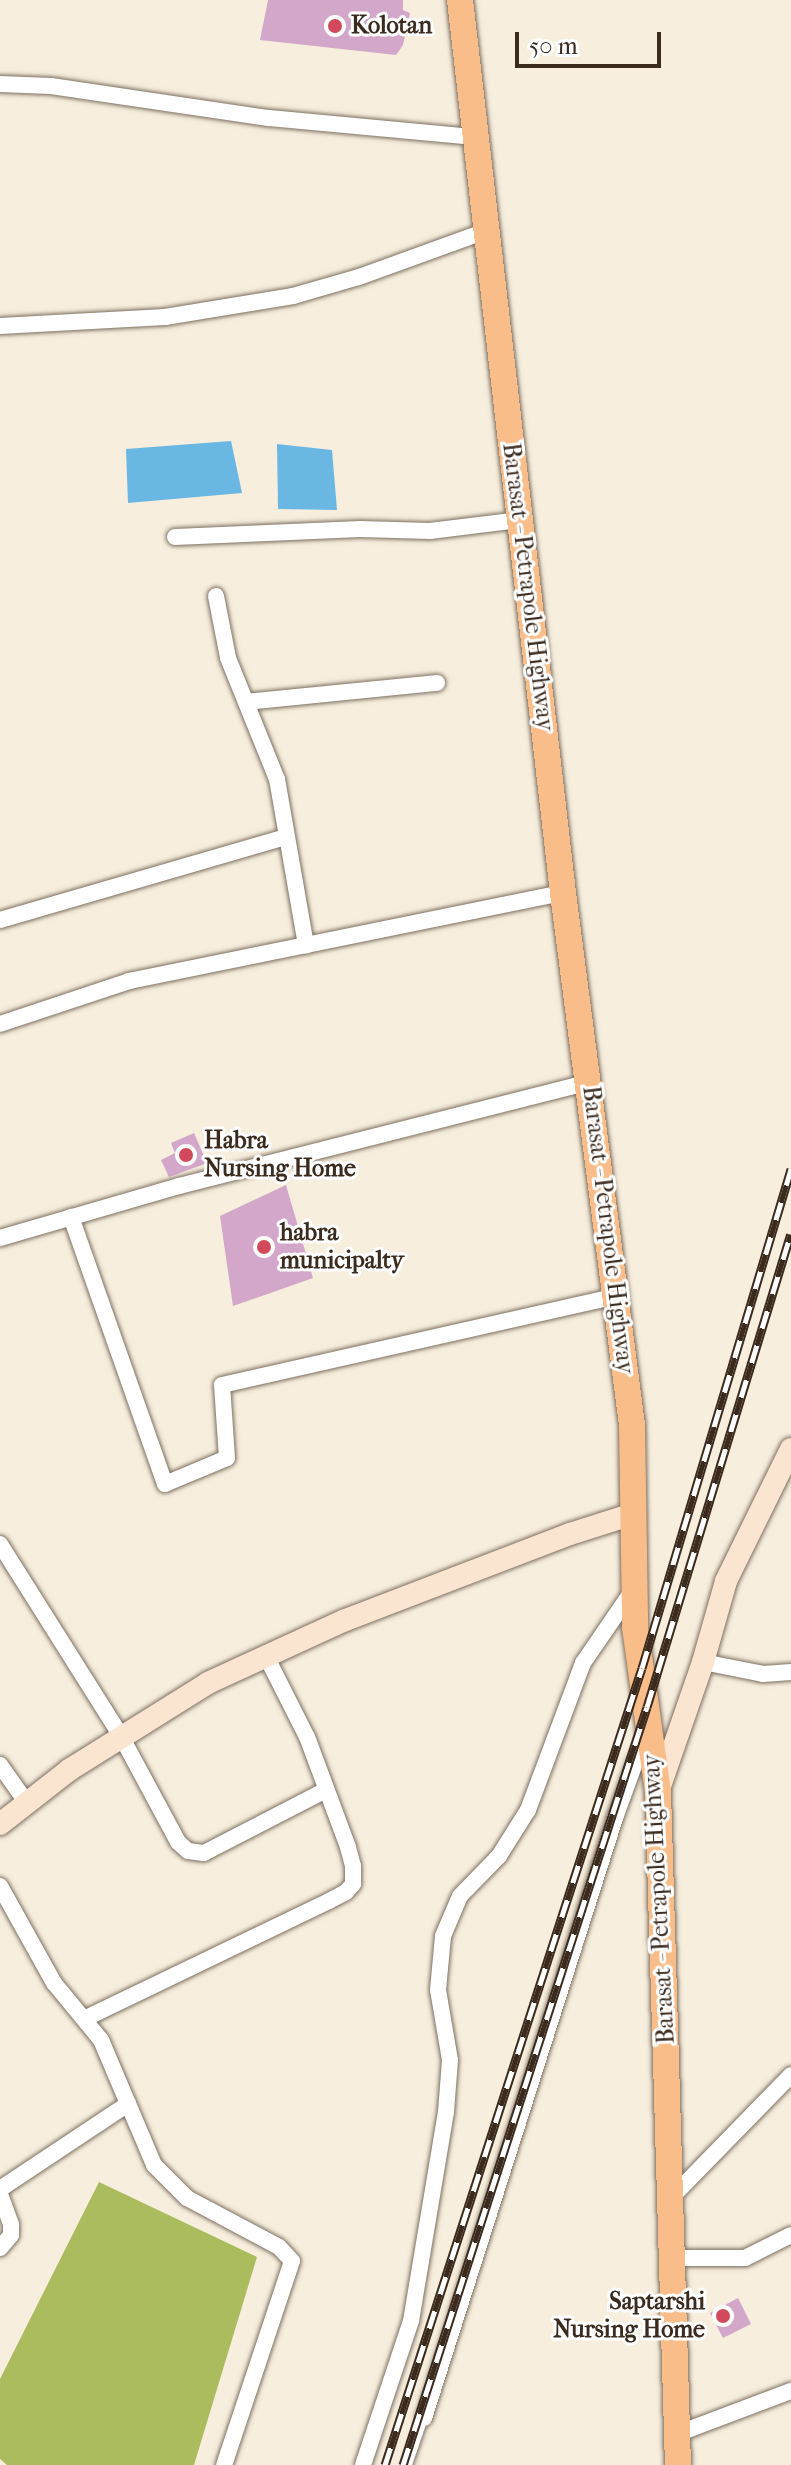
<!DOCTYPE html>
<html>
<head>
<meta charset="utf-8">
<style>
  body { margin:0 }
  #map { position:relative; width:791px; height:2465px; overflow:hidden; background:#f7eedd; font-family:"IM FELL French Canon",serif }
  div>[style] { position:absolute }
  .green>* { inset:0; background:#abbc5f }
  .water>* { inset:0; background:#6bb7e4 }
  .building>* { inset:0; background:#d2a7c9 }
  .roads { filter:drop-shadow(0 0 2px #7d6f61) drop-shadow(0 0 2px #7d6f61) }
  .service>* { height:8px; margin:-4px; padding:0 4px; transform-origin:4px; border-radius:4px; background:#fff }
  .minor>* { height:16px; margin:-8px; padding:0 8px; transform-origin:8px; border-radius:8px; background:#fff }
  .secondary>* { height:22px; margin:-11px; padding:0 11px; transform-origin:11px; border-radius:11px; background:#fce5d0 }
  .trunk>* { height:26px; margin:-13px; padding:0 13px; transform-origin:13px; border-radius:13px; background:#f8bd89 }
  .rail>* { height:9px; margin-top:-4.5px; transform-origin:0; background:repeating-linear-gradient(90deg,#fff 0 18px,#3b2a1e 0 36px); box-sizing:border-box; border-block:2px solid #3b2a1e }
  .dots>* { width:22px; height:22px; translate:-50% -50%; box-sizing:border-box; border:4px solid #fff; border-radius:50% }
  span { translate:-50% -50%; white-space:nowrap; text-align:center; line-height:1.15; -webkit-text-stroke:6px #fff; paint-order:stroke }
  .poi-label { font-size:24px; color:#3b2a1e; font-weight:700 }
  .left { translate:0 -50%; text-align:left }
  .right { translate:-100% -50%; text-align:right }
  .street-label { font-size:24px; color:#3b2a1e }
  .scale { position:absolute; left:515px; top:32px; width:146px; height:36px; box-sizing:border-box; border:4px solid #3b2a1e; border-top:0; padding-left:10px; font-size:24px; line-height:28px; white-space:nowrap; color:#3b2a1e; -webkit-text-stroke:6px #fff; paint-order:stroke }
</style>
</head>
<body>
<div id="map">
  <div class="green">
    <div style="clip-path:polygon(99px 2182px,257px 2257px,194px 2465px,7px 2465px,0 2459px,0 2379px)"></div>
  </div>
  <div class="water">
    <div style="clip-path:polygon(231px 441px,242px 493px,128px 503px,126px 449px)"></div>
    <div style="clip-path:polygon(277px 444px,332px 450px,337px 510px,278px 509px)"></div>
  </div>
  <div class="building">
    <div style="clip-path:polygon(268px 0,403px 0,403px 10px,410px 13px,403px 45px,396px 55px,260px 40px)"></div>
    <div style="clip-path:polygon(194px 1133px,207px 1163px,169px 1177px,161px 1160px,175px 1153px,171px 1143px)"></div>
    <div style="clip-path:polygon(286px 1185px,313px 1278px,233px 1306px,220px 1216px)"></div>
    <div style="clip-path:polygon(738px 2298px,751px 2324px,723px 2338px,710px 2313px)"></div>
  </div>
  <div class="roads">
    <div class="service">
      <div style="left:408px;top:2465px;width:50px;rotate:-71.2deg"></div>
    </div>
    <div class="minor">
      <div style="left:0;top:84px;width:51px;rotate:2.2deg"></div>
      <div style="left:51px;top:86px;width:220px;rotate:8.4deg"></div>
      <div style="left:269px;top:118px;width:207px;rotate:5.3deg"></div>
      <div style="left:0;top:326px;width:165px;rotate:-3.1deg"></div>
      <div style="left:165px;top:317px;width:130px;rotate:-9.3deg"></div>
      <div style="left:293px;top:296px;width:69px;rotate:-16.1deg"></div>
      <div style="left:359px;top:277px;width:135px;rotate:-19.9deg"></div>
      <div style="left:175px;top:537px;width:185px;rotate:-2.5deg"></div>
      <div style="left:360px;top:529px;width:70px;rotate:1.6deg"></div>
      <div style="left:430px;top:531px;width:91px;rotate:-7deg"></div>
      <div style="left:216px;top:596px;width:63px;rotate:79deg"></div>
      <div style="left:228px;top:658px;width:131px;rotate:68deg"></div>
      <div style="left:277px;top:779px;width:169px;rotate:80.1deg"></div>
      <div style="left:246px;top:702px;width:192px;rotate:-5.7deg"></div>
      <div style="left:0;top:920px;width:298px;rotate:-16.2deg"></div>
      <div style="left:0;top:1024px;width:136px;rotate:-18.4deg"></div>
      <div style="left:129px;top:981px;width:443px;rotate:-11.5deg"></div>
      <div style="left:71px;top:1217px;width:283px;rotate:70.6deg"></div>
      <div style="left:165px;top:1484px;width:67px;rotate:-22.8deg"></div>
      <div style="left:227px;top:1458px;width:73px;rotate:-93.9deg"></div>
      <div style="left:222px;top:1385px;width:405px;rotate:-12.7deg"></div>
      <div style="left:0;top:1238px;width:186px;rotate:-16.2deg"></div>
      <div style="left:179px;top:1186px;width:423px;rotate:-14.2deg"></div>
      <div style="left:0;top:1544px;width:227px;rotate:57.8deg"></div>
      <div style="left:121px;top:1736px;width:120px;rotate:61.7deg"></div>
      <div style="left:178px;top:1842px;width:13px;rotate:42deg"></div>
      <div style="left:188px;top:1851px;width:16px;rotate:7deg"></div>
      <div style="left:204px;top:1853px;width:137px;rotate:-27.3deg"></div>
      <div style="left:703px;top:1662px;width:61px;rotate:11.3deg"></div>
      <div style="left:763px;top:1674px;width:28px;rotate:-4deg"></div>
      <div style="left:0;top:1765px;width:47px;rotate:54.6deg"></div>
      <div style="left:0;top:1886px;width:111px;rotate:60.9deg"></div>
      <div style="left:54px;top:1983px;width:74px;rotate:50.5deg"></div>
      <div style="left:101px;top:2040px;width:136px;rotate:67deg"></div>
      <div style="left:154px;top:2165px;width:47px;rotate:45deg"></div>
      <div style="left:187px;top:2198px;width:104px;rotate:28deg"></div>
      <div style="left:279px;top:2247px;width:19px;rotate:47deg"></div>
      <div style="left:292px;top:2261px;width:215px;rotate:108.4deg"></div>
      <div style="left:86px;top:2018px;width:270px;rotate:-25.7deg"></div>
      <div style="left:329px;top:1901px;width:19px;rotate:-28deg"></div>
      <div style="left:346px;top:1892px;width:11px;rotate:-49deg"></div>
      <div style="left:353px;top:1884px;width:18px;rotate:-90deg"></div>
      <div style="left:353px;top:1866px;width:20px;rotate:-105deg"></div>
      <div style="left:348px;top:1847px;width:117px;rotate:-110.4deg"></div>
      <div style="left:307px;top:1737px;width:91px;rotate:-116.8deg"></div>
      <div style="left:0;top:2189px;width:154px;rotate:-33.6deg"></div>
      <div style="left:0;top:2194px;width:33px;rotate:70deg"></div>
      <div style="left:11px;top:2225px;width:10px;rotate:90deg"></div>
      <div style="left:11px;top:2235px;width:17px;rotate:130deg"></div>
      <div style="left:671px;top:2198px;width:172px;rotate:-45.7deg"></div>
      <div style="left:673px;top:2258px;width:72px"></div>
      <div style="left:745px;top:2258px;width:51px;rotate:-26.6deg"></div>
      <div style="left:424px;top:2418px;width:630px;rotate:-72.34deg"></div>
      <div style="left:615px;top:1818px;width:59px;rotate:-70deg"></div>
      <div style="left:635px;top:1763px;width:29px;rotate:-59deg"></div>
      <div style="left:677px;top:2434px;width:122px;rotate:-20.7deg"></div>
      <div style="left:363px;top:2465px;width:152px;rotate:-71.6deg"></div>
      <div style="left:411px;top:2321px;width:212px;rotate:-80.5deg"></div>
      <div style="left:446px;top:2112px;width:52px;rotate:-85.6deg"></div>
      <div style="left:450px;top:2060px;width:71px;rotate:-99.7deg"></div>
      <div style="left:438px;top:1990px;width:54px;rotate:-84.7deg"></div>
      <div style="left:443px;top:1936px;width:43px;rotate:-67deg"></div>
      <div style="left:460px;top:1896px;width:56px;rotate:-45.7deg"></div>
      <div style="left:499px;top:1856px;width:54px;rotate:-57.8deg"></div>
      <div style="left:528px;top:1810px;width:157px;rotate:-69.5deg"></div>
      <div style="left:583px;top:1663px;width:88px;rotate:-55.6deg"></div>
    </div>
    <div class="secondary">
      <div style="left:658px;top:1792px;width:138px;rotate:-70.9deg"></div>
      <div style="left:703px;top:1662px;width:84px;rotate:-74.1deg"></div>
      <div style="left:726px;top:1581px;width:147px;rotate:-63.8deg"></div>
      <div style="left:0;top:1824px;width:88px;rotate:-38deg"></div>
      <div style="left:69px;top:1770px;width:164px;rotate:-32deg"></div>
      <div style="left:208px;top:1683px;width:149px;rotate:-24.7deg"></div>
      <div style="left:343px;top:1621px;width:243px;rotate:-21deg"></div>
      <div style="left:570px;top:1534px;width:66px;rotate:-17.6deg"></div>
    </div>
    <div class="trunk">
      <div style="left:460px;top:0;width:899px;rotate:83.42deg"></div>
      <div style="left:563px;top:893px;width:536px;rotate:82.61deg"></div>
      <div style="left:632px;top:1425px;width:202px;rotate:89.1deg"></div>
      <div style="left:635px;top:1627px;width:167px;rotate:82.1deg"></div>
      <div style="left:658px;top:1792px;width:673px;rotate:88.3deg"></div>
    </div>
  </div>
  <div class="rail">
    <div style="left:385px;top:2465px;width:837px;rotate:-72.13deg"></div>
    <div style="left:642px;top:1668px;width:521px;rotate:-73.37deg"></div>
    <div style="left:403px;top:2465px;width:796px;rotate:-72.16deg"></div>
    <div style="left:647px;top:1707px;width:494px;rotate:-73.1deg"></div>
  </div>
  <div class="dots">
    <div style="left:335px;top:26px;background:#d1495b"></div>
    <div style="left:186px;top:1155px;background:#d1495b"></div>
    <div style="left:264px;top:1247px;background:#d1495b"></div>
    <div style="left:723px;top:2316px;background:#d1495b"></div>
  </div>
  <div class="poi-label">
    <span class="left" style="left:351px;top:26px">Kolotan</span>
    <span class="left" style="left:204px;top:1155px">Habra<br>Nursing Home</span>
    <span class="left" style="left:280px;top:1247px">habra<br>municipalty</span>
    <span class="right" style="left:705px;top:2316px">Saptarshi<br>Nursing Home</span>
  </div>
  <div class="street-label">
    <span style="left:528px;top:587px;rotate:83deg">Barasat - Petrapole Highway</span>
    <span style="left:608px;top:1230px;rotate:83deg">Barasat - Petrapole Highway</span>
    <span style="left:659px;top:1899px;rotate:-93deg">Barasat - Petrapole Highway</span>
  </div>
  <div class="scale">50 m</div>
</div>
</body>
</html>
